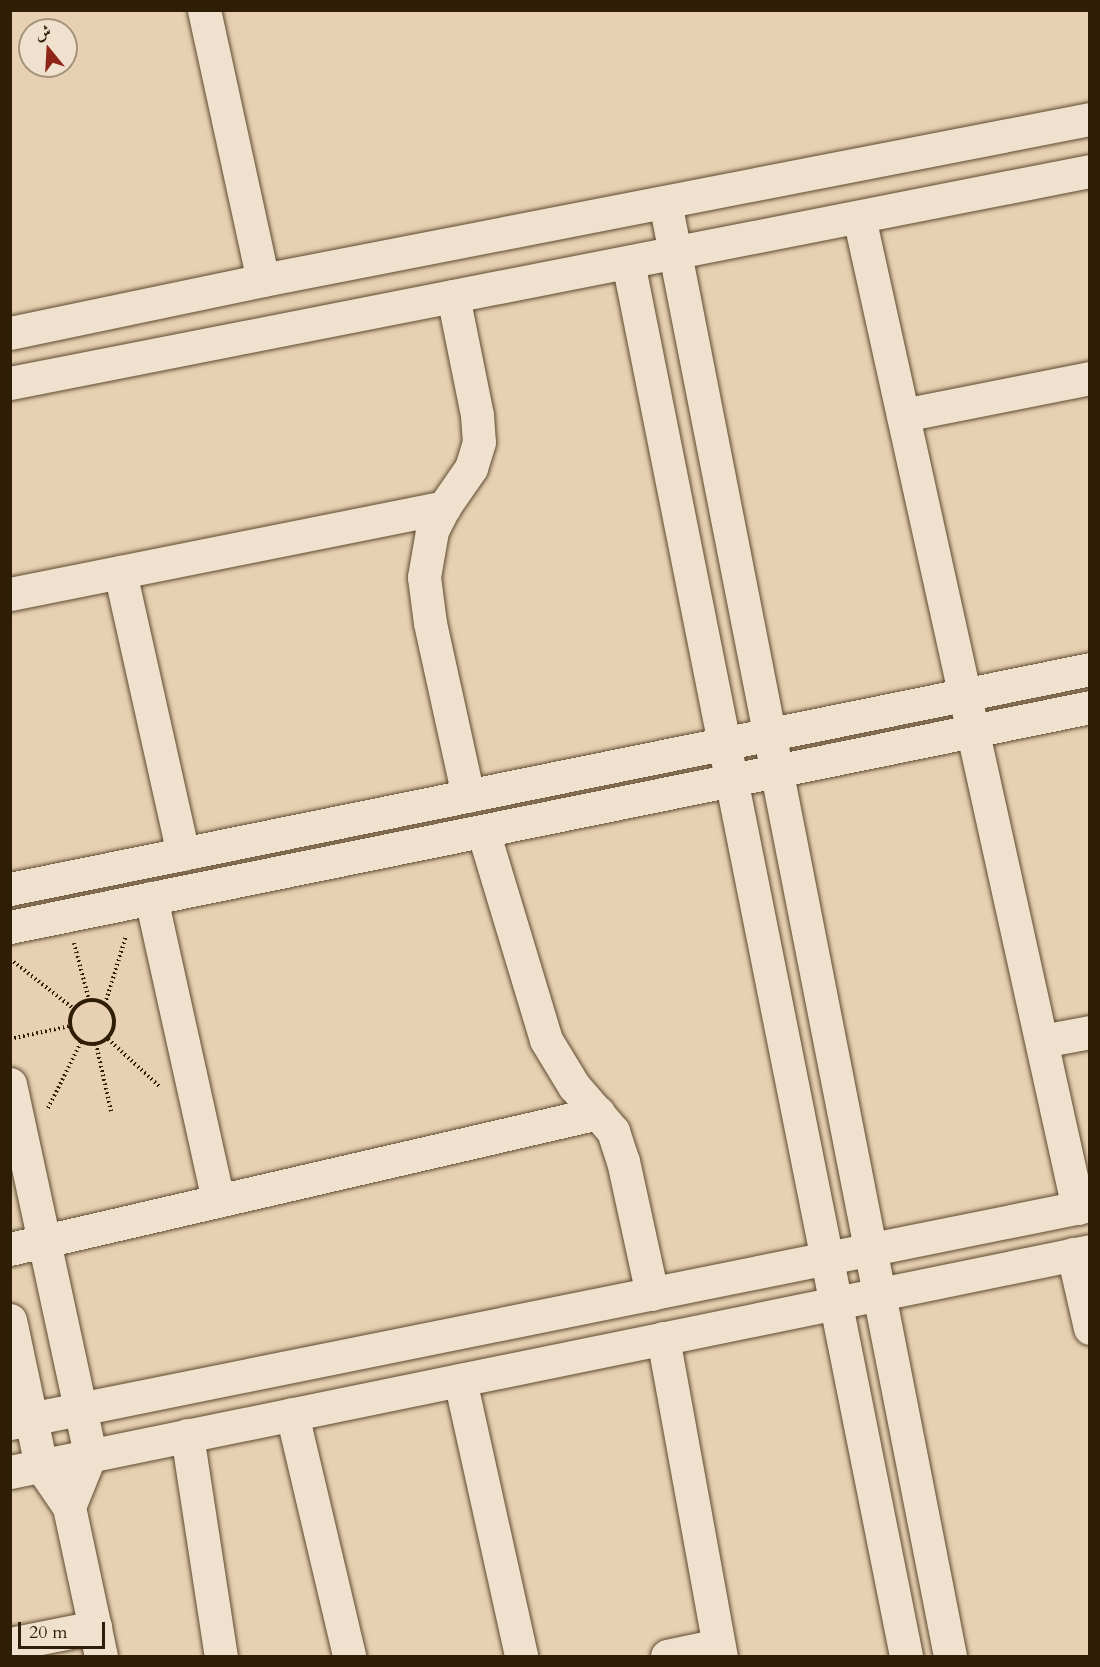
<!DOCTYPE html>
<html>
<head>
<meta charset="utf-8">
<style>
  body { margin:0 }
  #map { position:relative; width:1100px; height:1667px; overflow:hidden; background:#e7d1b2; font-family:Cardo,Amiri,serif }
  div>[style] { position:absolute }
  .path>* { height:4px; margin-top:-2px; transform-origin:0; background:repeating-linear-gradient(90deg,#301d05 0 1.5px,transparent 0 4.5px) }
  .path>.ring { margin:-2px; padding:0; box-sizing:content-box; background:none; border:4px solid #301d05; border-radius:50% }
  .roads { filter:drop-shadow(0 0 2px #5e4a30) drop-shadow(0 0 2px #5e4a30) }
  .minor>* { height:33px; margin:-16.5px; padding:0 16.5px; transform-origin:16.5px; border-radius:16.5px; background:#efe1cd }
  .tertiary>* { height:33px; margin:-16.5px; padding:0 16.5px; transform-origin:16.5px; border-radius:16.5px; background:#efe1cd }
  span { translate:-50% -50%; white-space:nowrap; text-align:center; line-height:1.15; -webkit-text-stroke:4.5px #efe1cd; paint-order:stroke }
  .frame { position:absolute; inset:0; border:12px solid #301d05; pointer-events:none }
  .north { position:absolute; left:18px; top:18px; width:60px; height:60px; box-sizing:border-box; background:#efe1cd; border:2px solid #a3937d; border-radius:50%; rotate:342deg; font-size:16px; font-weight:700; line-height:24px; text-align:center; color:#301d05 }
  .north::after { content:''; display:block; margin:auto; width:21px; height:27px; background:#8f2418; clip-path:polygon(50% 0,100% 100%,50% 72%,0 100%) }
  .scale { position:absolute; left:18px; top:1622px; width:87px; height:27px; box-sizing:border-box; border:3px solid #301d05; border-top:0; padding-left:8px; font-size:18px; line-height:21px; white-space:nowrap; color:#301d05; -webkit-text-stroke:4px #efe1cd; paint-order:stroke }
</style>
</head>
<body>
<div id="map">
  <div class="path">
    <div style="left:74px;top:943px;width:59px;rotate:75.3deg"></div>
    <div style="left:10px;top:959px;width:81px;rotate:38deg"></div>
    <div class="ring" style="left:70px;top:1000px;width:40px;height:40px"></div>
    <div style="left:105px;top:1004px;width:71px;rotate:-72.8deg"></div>
    <div style="left:10px;top:1039px;width:61px;rotate:-12.2deg"></div>
    <div style="left:108px;top:1039px;width:71px;rotate:42.7deg"></div>
    <div style="left:96px;top:1044px;width:69px;rotate:77.4deg"></div>
    <div style="left:48px;top:1108px;width:74px;rotate:-63.4deg"></div>
  </div>
  <div class="roads">
    <div class="minor">
      <div style="left:204px;top:10px;width:276px;rotate:77.7deg"></div>
      <div style="left:665px;top:202px;width:1482px;rotate:78.91deg"></div>
      <div style="left:859px;top:217px;width:1015px;rotate:77.54deg"></div>
      <div style="left:628px;top:262px;width:1421px;rotate:78.72deg"></div>
      <div style="left:453px;top:296px;width:121px;rotate:78.6deg"></div>
      <div style="left:477px;top:415px;width:27px;rotate:86deg"></div>
      <div style="left:479px;top:442px;width:27px;rotate:107deg"></div>
      <div style="left:471px;top:468px;width:47px;rotate:124.7deg"></div>
      <div style="left:444px;top:507px;width:27px;rotate:117deg"></div>
      <div style="left:432px;top:531px;width:47px;rotate:99.9deg"></div>
      <div style="left:424px;top:577px;width:46px;rotate:82.6deg"></div>
      <div style="left:430px;top:623px;width:177px;rotate:77.6deg"></div>
      <div style="left:10px;top:333px;width:258px;rotate:-11.8deg"></div>
      <div style="left:263px;top:280px;width:843px;rotate:-11.02deg"></div>
      <div style="left:10px;top:383px;width:1101px;rotate:-11.11deg"></div>
      <div style="left:903px;top:415px;width:191px;rotate:-11.2deg"></div>
      <div style="left:120px;top:572px;width:289px;rotate:77.4deg"></div>
      <div style="left:10px;top:594px;width:443px;rotate:-11.3deg"></div>
      <div style="left:483px;top:831px;width:218px;rotate:73.2deg"></div>
      <div style="left:546px;top:1040px;width:54px;rotate:58.7deg"></div>
      <div style="left:574px;top:1086px;width:60px;rotate:49.1deg"></div>
      <div style="left:613px;top:1131px;width:32px;rotate:72deg"></div>
      <div style="left:623px;top:1161px;width:136px;rotate:77.7deg"></div>
      <div style="left:10px;top:889px;width:1102px;rotate:-11.51deg"></div>
      <div style="left:151px;top:898px;width:310px;rotate:77.5deg"></div>
      <div style="left:10px;top:927px;width:1102px;rotate:-11.51deg"></div>
      <div style="left:1042px;top:1041px;width:49px;rotate:-10.6deg"></div>
      <div style="left:10px;top:1084px;width:380px;rotate:77.8deg"></div>
      <div style="left:90px;top:1455px;width:56px;rotate:112deg"></div>
      <div style="left:10px;top:1249px;width:604px;rotate:-13.02deg"></div>
      <div style="left:1073px;top:1254px;width:76px;rotate:77.1deg"></div>
      <div style="left:10px;top:1320px;width:149px;rotate:78deg"></div>
      <div style="left:41px;top:1466px;width:50px;rotate:55.7deg"></div>
      <div style="left:69px;top:1507px;width:152px;rotate:77.9deg"></div>
      <div style="left:663px;top:1338px;width:323px;rotate:79.7deg"></div>
      <div style="left:460px;top:1380px;width:283px;rotate:77.5deg"></div>
      <div style="left:292px;top:1414px;width:249px;rotate:76.7deg"></div>
      <div style="left:187px;top:1435px;width:224px;rotate:81.3deg"></div>
      <div style="left:10px;top:1644px;width:87px;rotate:-11.3deg"></div>
      <div style="left:667px;top:1656px;width:52px;rotate:-12.2deg"></div>
    </div>
    <div class="tertiary">
      <div style="left:10px;top:1423px;width:1102px;rotate:-11.41deg"></div>
      <div style="left:10px;top:1472px;width:1102px;rotate:-11.56deg"></div>
    </div>
  </div>
  <div class="frame"></div>
  <div class="north">ش</div>
  <div class="scale">20 m</div>
</div>
</body>
</html>
